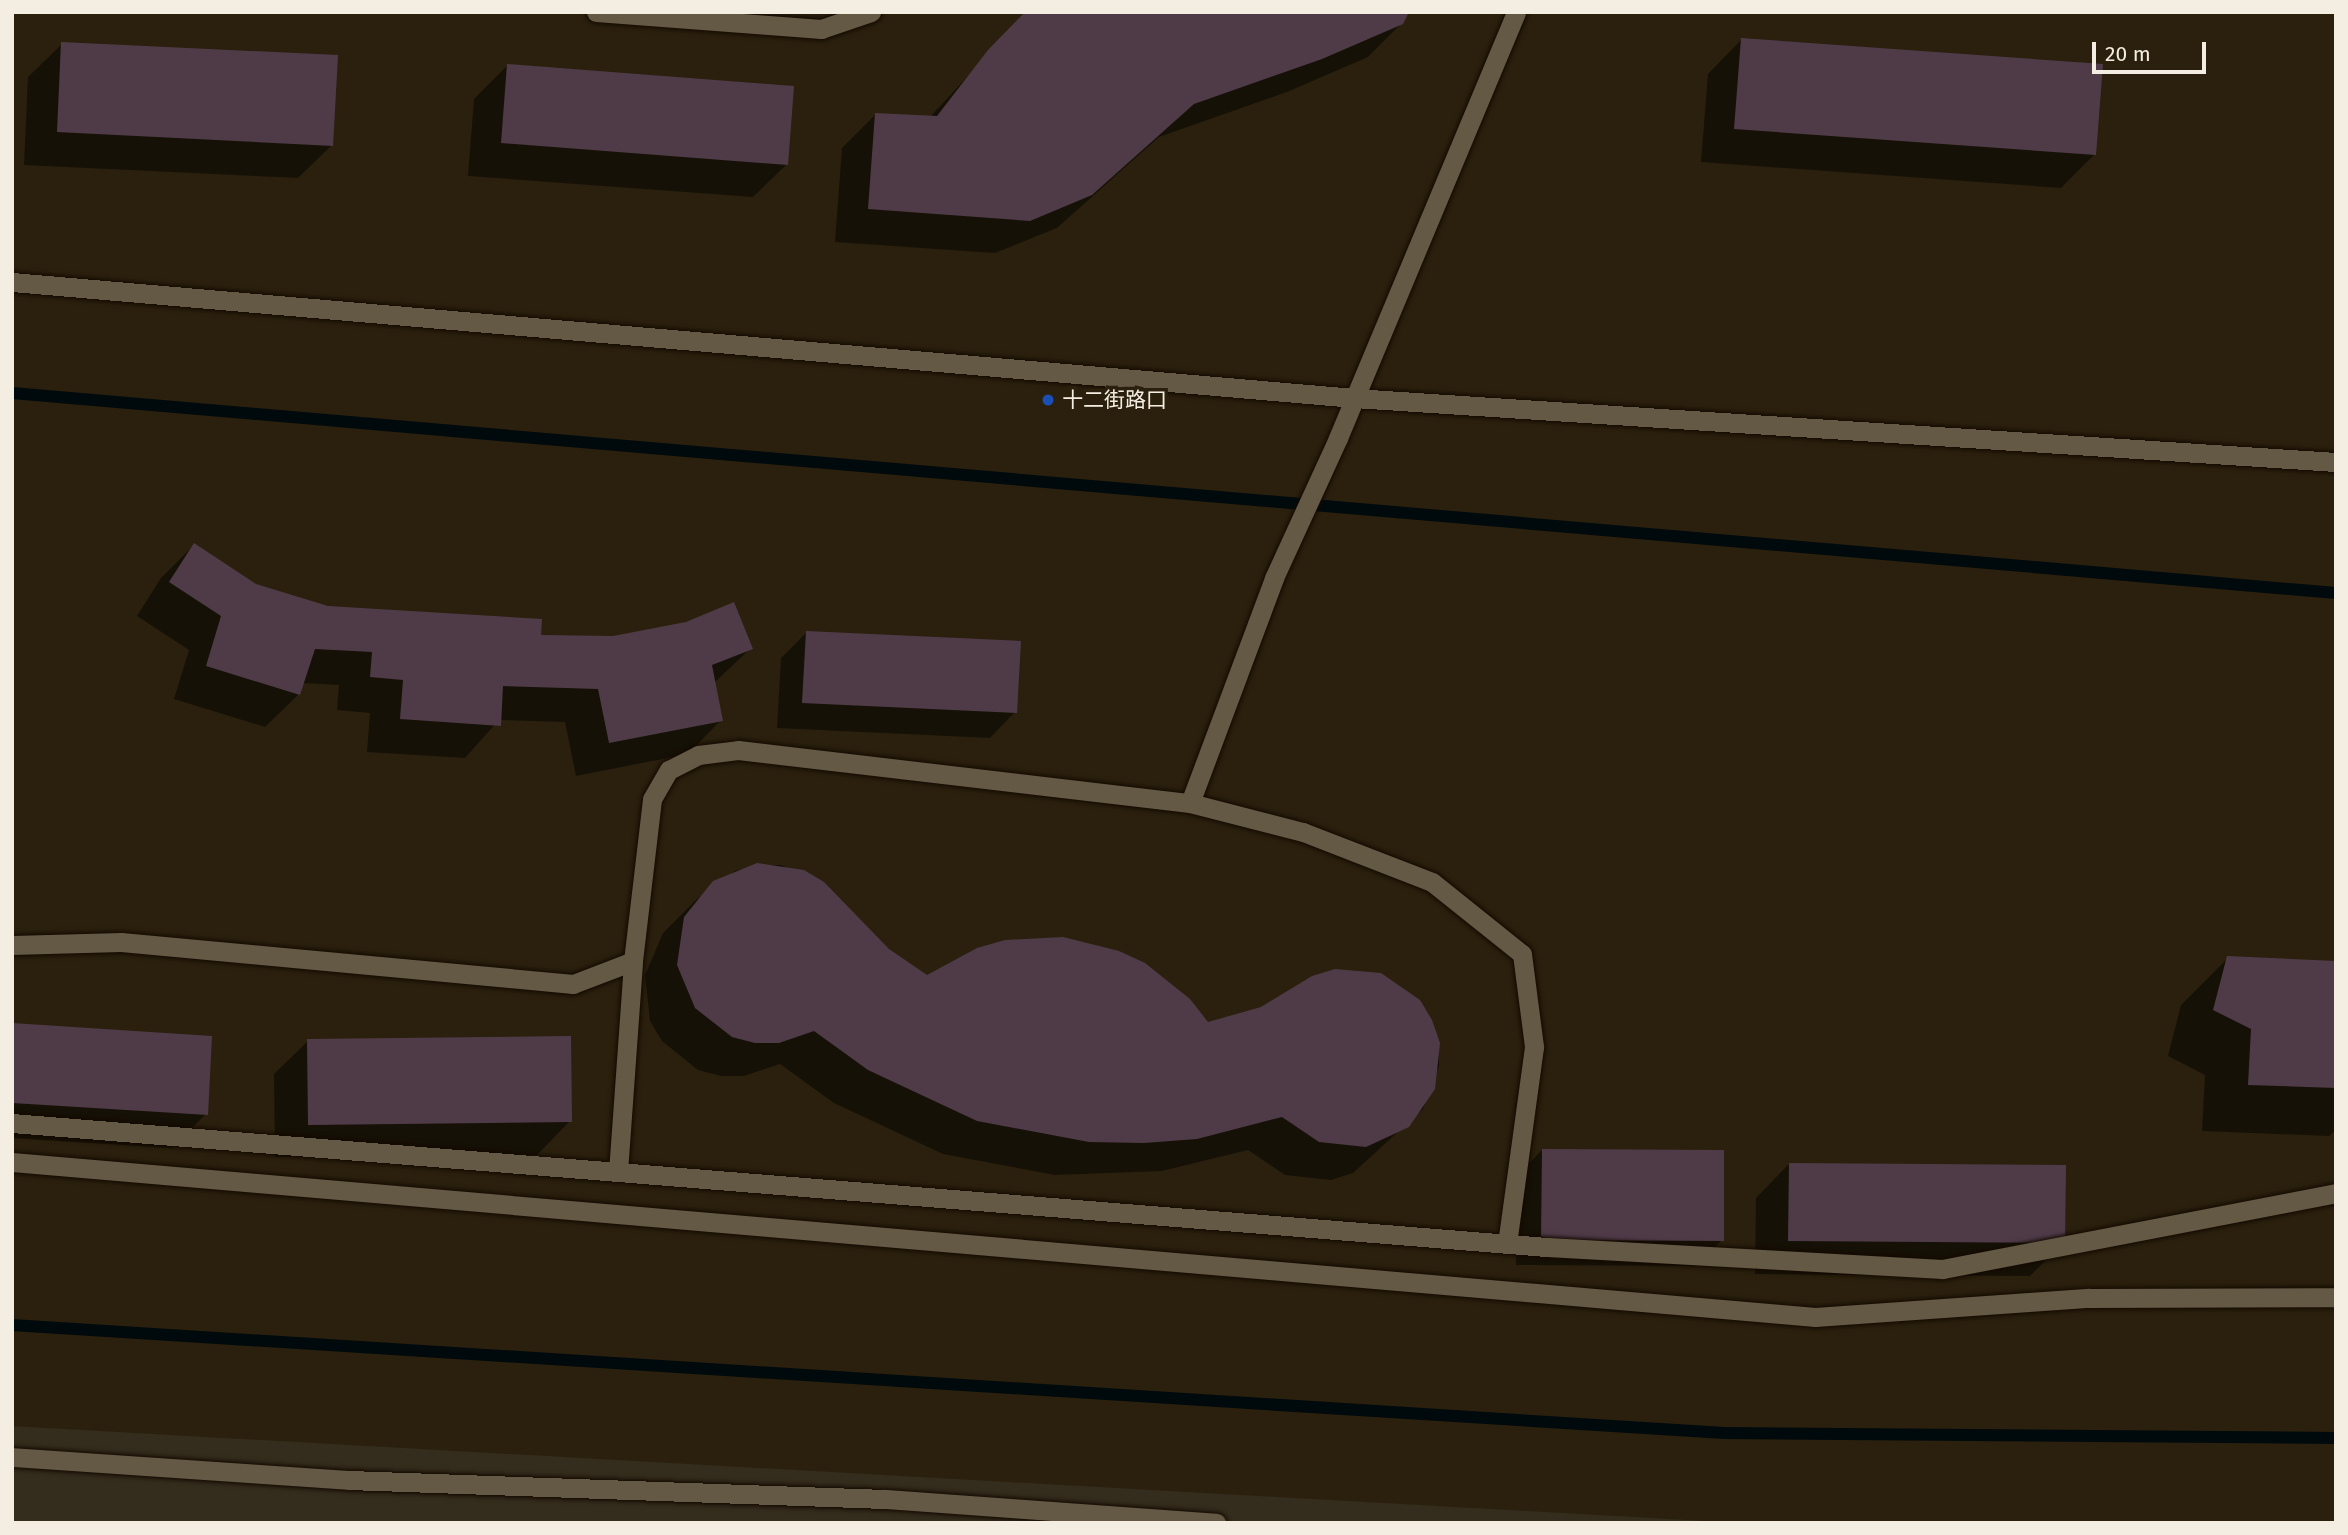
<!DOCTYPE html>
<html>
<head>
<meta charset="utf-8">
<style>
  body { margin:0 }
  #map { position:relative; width:2348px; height:1535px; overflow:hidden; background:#2a200d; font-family:"Fira Sans","Noto Sans SC",sans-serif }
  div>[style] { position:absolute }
  .industrial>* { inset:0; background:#342c1c }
  .shadow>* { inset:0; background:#0007 }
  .stream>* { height:12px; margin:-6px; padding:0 6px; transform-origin:6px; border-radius:6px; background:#000a0d }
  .building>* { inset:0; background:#4f3b48 }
  .roads { filter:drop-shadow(0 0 2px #130900) drop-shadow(0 0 2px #130900) }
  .minor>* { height:19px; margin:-9.5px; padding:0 9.5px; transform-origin:9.5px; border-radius:9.5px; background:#645944 }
  .tertiary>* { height:19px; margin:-9.5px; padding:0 9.5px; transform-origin:9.5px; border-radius:9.5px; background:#645944 }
  .dots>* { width:19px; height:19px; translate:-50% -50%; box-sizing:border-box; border:4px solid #2a200d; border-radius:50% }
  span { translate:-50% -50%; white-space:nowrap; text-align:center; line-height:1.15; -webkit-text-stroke:7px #2a200d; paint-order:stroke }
  .poi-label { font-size:21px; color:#f4ede1 }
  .left { translate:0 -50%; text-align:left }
  .frame { position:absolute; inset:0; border:14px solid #f4ede1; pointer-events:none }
  .scale { position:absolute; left:2092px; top:42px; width:114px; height:32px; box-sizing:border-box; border:4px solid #f4ede1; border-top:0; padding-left:9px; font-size:21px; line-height:24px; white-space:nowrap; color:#f4ede1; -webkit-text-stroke:5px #2a200d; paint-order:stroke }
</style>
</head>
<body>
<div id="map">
  <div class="industrial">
    <div style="clip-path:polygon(12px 1426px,1741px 1523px,12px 1523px)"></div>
  </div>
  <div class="shadow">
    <div style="clip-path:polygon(1027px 12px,1402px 23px,1368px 57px,1287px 92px,1159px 137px,1057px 228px,995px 253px,835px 242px,842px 148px,876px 114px,930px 117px)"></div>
    <div style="clip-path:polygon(1741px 40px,2095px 154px,2061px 188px,1701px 162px,1708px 74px)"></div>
    <div style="clip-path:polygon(62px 44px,332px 145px,298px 178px,24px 165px,28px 77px)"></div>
    <div style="clip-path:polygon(507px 66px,787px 164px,753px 197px,468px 176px,474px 99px)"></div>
    <div style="clip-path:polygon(194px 545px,255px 586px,327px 608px,539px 637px,751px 648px,714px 683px,721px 720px,688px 754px,576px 776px,565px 722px,499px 720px,465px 758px,367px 752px,370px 713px,337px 710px,339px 685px,302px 683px,299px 694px,265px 727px,174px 699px,189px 650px,137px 616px,161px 578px)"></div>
    <div style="clip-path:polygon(806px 633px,1015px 712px,990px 738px,777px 728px,781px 658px)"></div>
    <div style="clip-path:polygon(758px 865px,781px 865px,823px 883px,888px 950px,927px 977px,1207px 1024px,1438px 1043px,1439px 1066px,1423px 1109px,1353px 1173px,1331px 1180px,1285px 1175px,1248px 1150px,1162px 1171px,1055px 1175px,943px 1154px,834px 1103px,780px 1064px,744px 1076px,721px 1076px,698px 1070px,662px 1041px,650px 1021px,645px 975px,663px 933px,697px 899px,735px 871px)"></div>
    <div style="clip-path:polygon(2228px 958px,2336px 963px,2336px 1130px,2329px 1136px,2202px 1131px,2205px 1075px,2168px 1056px,2181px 1005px)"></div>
    <div style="clip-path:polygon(12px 1025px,206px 1114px,172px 1148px,12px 1138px)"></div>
    <div style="clip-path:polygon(308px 1041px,570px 1121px,537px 1155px,275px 1157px,274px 1074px)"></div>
    <div style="clip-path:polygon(1542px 1150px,1722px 1240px,1696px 1266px,1516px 1265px,1517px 1176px)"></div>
    <div style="clip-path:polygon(1789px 1164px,2063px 1243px,2030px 1276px,1755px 1274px,1756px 1198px)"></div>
  </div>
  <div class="stream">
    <div style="left:12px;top:393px;width:2333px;rotate:4.92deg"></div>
    <div style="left:12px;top:1325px;width:1716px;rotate:3.61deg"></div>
    <div style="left:1725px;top:1433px;width:611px;rotate:0.47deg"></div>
  </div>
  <div class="building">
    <div style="clip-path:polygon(1025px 12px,1409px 12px,1403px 24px,1322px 59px,1194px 104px,1092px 195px,1030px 221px,868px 209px,875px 113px,937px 116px,988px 50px)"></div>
    <div style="clip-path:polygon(1741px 38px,2103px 64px,2096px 155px,1734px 129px)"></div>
    <div style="clip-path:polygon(61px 42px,338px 55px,333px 146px,57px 132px)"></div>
    <div style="clip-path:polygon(507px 64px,794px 86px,788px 165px,501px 143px)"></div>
    <div style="clip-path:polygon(194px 543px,256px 584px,328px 606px,542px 619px,541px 635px,613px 636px,686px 622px,734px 602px,753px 649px,712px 665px,723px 721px,609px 743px,598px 689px,503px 686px,501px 726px,400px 719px,403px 680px,370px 677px,372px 652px,315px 649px,300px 695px,206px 666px,221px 616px,169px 582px)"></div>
    <div style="clip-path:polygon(806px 631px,1021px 641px,1017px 713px,802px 703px)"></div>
    <div style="clip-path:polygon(757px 863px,804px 870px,824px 882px,889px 949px,927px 975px,977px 948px,1005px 940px,1063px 937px,1119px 951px,1145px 963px,1190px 999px,1208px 1022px,1261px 1007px,1312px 976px,1335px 969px,1381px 973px,1420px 1000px,1432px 1020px,1440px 1043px,1435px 1089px,1409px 1127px,1366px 1147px,1319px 1142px,1282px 1117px,1197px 1139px,1144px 1143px,1089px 1142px,977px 1121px,868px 1070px,814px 1031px,779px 1043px,755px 1043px,732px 1037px,695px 1008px,677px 965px,684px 917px,713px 881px)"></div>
    <div style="clip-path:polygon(2227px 956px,2336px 961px,2336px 1088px,2248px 1085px,2251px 1029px,2213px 1010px)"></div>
    <div style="clip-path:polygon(12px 1023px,212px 1036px,208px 1115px,12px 1103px)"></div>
    <div style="clip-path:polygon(571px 1036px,572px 1122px,308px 1125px,307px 1039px)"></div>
    <div style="clip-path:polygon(1542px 1149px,1724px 1150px,1724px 1241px,1541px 1240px)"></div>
    <div style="clip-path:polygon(1789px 1163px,2066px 1165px,2065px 1243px,1788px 1241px)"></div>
  </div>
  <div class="roads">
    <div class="minor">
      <div style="left:596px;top:12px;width:226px;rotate:4.3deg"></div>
      <div style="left:821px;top:29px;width:53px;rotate:-18.8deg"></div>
      <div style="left:1190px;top:803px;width:240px;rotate:-69.5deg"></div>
      <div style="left:1274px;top:578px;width:154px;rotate:-65.4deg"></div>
      <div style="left:1338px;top:438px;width:462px;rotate:-67.3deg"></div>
      <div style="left:12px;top:945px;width:109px;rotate:-1.6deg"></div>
      <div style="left:121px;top:942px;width:454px;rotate:5.3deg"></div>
      <div style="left:573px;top:984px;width:64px;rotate:-21deg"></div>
      <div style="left:12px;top:1123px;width:1540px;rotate:4.62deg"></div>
      <div style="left:1547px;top:1247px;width:396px;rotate:3.2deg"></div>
      <div style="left:1942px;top:1269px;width:401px;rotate:-10.9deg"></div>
      <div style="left:12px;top:1162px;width:1810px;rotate:4.91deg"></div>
      <div style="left:1815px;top:1317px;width:275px;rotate:-4deg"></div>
      <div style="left:2089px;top:1298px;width:247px;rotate:-0.2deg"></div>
      <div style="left:618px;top:1172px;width:212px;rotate:-85.9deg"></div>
      <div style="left:633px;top:961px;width:163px;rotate:-83.3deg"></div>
      <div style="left:652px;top:799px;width:34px;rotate:-60deg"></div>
      <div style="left:669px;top:770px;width:33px;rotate:-27deg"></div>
      <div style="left:698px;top:755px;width:40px;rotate:-7.1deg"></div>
      <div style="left:738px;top:750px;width:455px;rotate:6.7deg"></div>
      <div style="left:1190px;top:803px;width:117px;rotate:14.4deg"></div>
      <div style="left:1303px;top:832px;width:138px;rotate:21.2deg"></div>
      <div style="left:1432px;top:882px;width:115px;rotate:38.7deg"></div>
      <div style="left:1522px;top:954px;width:94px;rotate:82.6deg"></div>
      <div style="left:1534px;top:1047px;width:198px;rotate:97.8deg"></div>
      <div style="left:12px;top:1457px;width:338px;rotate:3.9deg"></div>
      <div style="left:349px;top:1480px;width:536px;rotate:2.03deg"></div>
      <div style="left:885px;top:1499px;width:332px;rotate:4.1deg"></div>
    </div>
    <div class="tertiary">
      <div style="left:12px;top:282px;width:1347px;rotate:4.94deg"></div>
      <div style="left:1354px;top:398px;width:984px;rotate:3.73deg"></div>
    </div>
  </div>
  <div class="dots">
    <div style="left:1048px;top:400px;background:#1a4fb4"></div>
  </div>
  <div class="poi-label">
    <span class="left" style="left:1062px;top:400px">十二街路口</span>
  </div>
  <div class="frame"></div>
  <div class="scale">20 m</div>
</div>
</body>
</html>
